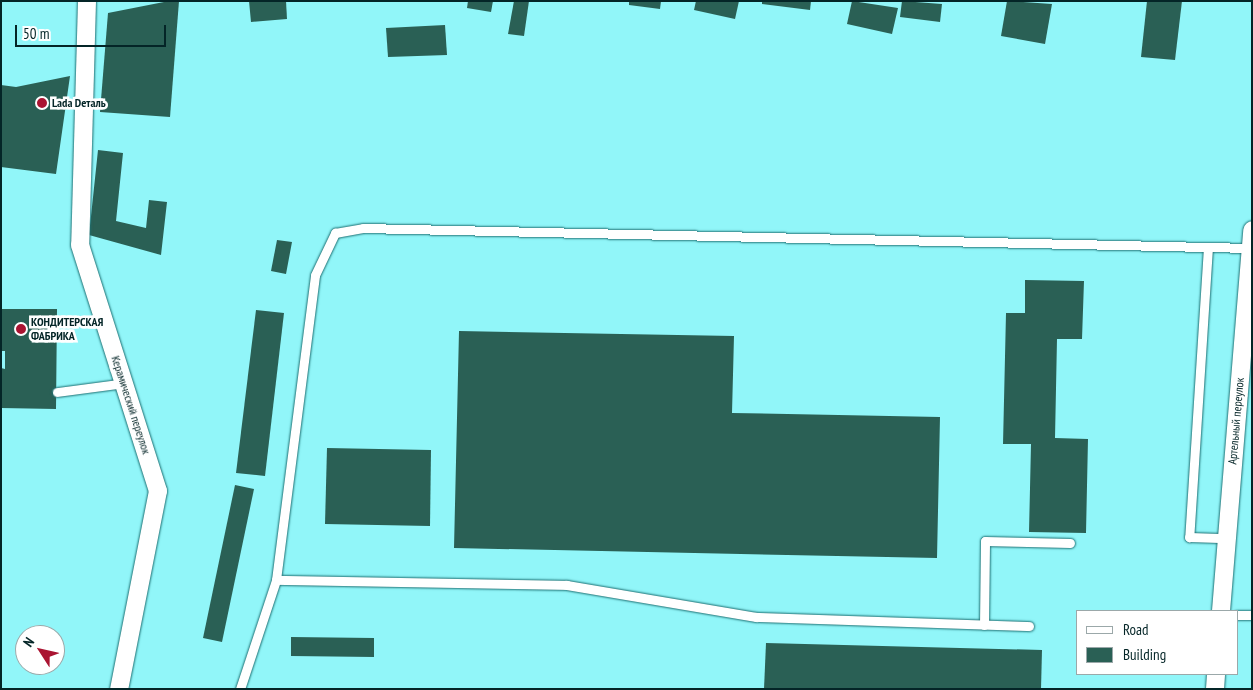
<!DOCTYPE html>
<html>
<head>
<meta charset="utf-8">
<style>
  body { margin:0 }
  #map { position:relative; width:1253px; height:690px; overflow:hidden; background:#91f6f9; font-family:"PT Sans Narrow",sans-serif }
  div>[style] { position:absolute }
  .building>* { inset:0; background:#2a6055 }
  .roads { filter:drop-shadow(0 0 1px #1d6f72) drop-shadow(0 0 1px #1d6f72) }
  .service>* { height:9px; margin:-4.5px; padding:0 4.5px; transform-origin:4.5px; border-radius:4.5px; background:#fff }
  .minor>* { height:18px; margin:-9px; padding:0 9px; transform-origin:9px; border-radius:9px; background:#fff }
  .dots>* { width:14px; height:14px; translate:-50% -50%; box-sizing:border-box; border:2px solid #fff; border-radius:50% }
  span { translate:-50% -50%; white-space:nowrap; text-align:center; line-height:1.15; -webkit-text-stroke:5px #fff; paint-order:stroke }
  .poi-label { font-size:12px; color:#042527; font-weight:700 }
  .left { translate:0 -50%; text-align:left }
  .street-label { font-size:12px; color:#042527 }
  .frame { position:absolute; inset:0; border:2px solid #042527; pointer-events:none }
  .legend { position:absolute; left:1076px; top:610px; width:162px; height:65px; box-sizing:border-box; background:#fff; border:1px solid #9ba8a9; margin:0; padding:6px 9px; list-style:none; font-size:15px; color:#042527 }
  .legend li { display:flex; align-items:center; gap:10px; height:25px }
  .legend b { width:25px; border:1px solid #9ba8a9 }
  .north { position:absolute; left:15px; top:625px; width:50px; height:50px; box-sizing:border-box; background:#fff; border:1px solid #9ba8a9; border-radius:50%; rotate:305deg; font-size:14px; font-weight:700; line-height:20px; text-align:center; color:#042527 }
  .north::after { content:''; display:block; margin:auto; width:18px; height:22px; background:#aa1432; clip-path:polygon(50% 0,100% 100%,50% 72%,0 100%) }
  .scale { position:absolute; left:15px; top:25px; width:151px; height:22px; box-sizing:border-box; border:2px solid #042527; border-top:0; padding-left:6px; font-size:15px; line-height:18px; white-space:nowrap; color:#042527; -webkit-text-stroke:4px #fff; paint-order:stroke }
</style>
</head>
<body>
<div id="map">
  <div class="building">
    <div style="clip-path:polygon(169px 1px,179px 1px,170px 117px,100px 112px,108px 13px)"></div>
    <div style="clip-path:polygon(249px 1px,286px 1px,287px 19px,251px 22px)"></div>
    <div style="clip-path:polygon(468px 1px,493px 1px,491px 12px,467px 8px)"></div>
    <div style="clip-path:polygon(514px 1px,529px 1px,524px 36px,508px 34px)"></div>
    <div style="clip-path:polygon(629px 1px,661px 1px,660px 9px,629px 5px)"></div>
    <div style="clip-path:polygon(696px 1px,739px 1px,735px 19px,694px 10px)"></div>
    <div style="clip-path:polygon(762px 1px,811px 1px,810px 10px,762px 4px)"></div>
    <div style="clip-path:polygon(852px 1px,898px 8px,892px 34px,847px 24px)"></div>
    <div style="clip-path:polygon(902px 1px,942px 4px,940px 22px,900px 17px)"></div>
    <div style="clip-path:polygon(1007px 1px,1052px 4px,1045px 44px,1001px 36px)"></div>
    <div style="clip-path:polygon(1147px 1px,1182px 1px,1175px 60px,1141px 57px)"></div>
    <div style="clip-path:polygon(445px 25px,447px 55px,388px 57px,386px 28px)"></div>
    <div style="clip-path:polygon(70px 76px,56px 174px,1px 167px,1px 85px,16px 87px)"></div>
    <div style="clip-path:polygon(98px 150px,123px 153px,116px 221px,146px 228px,149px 200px,167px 202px,161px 255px,89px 235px)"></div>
    <div style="clip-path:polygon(277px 240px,292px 242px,286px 274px,271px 271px)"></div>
    <div style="clip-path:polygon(1025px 280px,1084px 281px,1082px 339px,1057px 339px,1055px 438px,1088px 439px,1086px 533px,1029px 532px,1031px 444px,1003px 444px,1006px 313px,1025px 313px)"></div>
    <div style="clip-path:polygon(1px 309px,57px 309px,56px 409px,1px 408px,1px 368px,5px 369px,5px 351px,1px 351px)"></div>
    <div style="clip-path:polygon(256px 310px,284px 313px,265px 476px,236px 473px)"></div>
    <div style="clip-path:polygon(459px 331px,734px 336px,732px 413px,940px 417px,937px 558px,454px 548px)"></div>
    <div style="clip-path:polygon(327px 448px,431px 450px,430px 526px,325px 524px)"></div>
    <div style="clip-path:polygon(235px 485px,254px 489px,222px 642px,203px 638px)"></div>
    <div style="clip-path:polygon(291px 637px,374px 638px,374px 657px,291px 656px)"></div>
    <div style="clip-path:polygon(766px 643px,1042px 650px,1041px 689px,764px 689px)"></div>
  </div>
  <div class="roads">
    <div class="service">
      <div style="left:1208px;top:247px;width:291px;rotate:93.7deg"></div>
      <div style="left:1189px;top:537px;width:38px;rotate:2deg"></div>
      <div style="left:57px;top:392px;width:69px;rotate:-7.5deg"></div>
      <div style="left:1237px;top:615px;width:15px"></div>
      <div style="left:984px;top:625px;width:84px;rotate:-89.3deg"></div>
      <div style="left:985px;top:541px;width:85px;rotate:1.3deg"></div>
      <div style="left:1029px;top:626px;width:273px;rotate:-178.1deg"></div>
      <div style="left:756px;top:617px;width:192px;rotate:-170.4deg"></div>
      <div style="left:567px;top:585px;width:291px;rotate:-179deg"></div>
      <div style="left:276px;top:580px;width:307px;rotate:-82.7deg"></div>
      <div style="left:315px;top:275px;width:47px;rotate:-64.5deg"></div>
      <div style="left:335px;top:233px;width:28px;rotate:-10deg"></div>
      <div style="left:363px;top:228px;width:887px;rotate:1.29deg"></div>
      <div style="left:240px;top:689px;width:115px;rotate:-71.7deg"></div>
    </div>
    <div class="minor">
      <div style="left:87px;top:1px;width:244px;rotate:91.6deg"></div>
      <div style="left:80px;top:245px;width:258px;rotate:72.4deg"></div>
      <div style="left:158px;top:491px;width:202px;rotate:101.1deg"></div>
      <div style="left:1221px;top:611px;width:382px;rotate:-85.3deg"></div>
      <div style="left:1215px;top:689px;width:15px;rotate:-86deg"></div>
    </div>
  </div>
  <div class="dots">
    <div style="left:42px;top:103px;background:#aa1432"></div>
    <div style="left:21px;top:329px;background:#aa1432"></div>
  </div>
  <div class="poi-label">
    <span class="left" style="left:52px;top:103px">Lada Dеталь</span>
    <span class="left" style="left:31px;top:329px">КОНДИТЕРСКАЯ<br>ФАБРИКА</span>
  </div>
  <div class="street-label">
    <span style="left:131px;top:405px;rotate:72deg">Керамический переулок</span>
    <span style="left:1236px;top:421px;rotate:-85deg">Артельный переулок</span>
  </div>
  <div class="frame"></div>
  <ul class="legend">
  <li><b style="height:6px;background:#fff"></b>Road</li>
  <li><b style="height:14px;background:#2a6055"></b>Building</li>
  </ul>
  <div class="north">N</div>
  <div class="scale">50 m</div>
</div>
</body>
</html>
